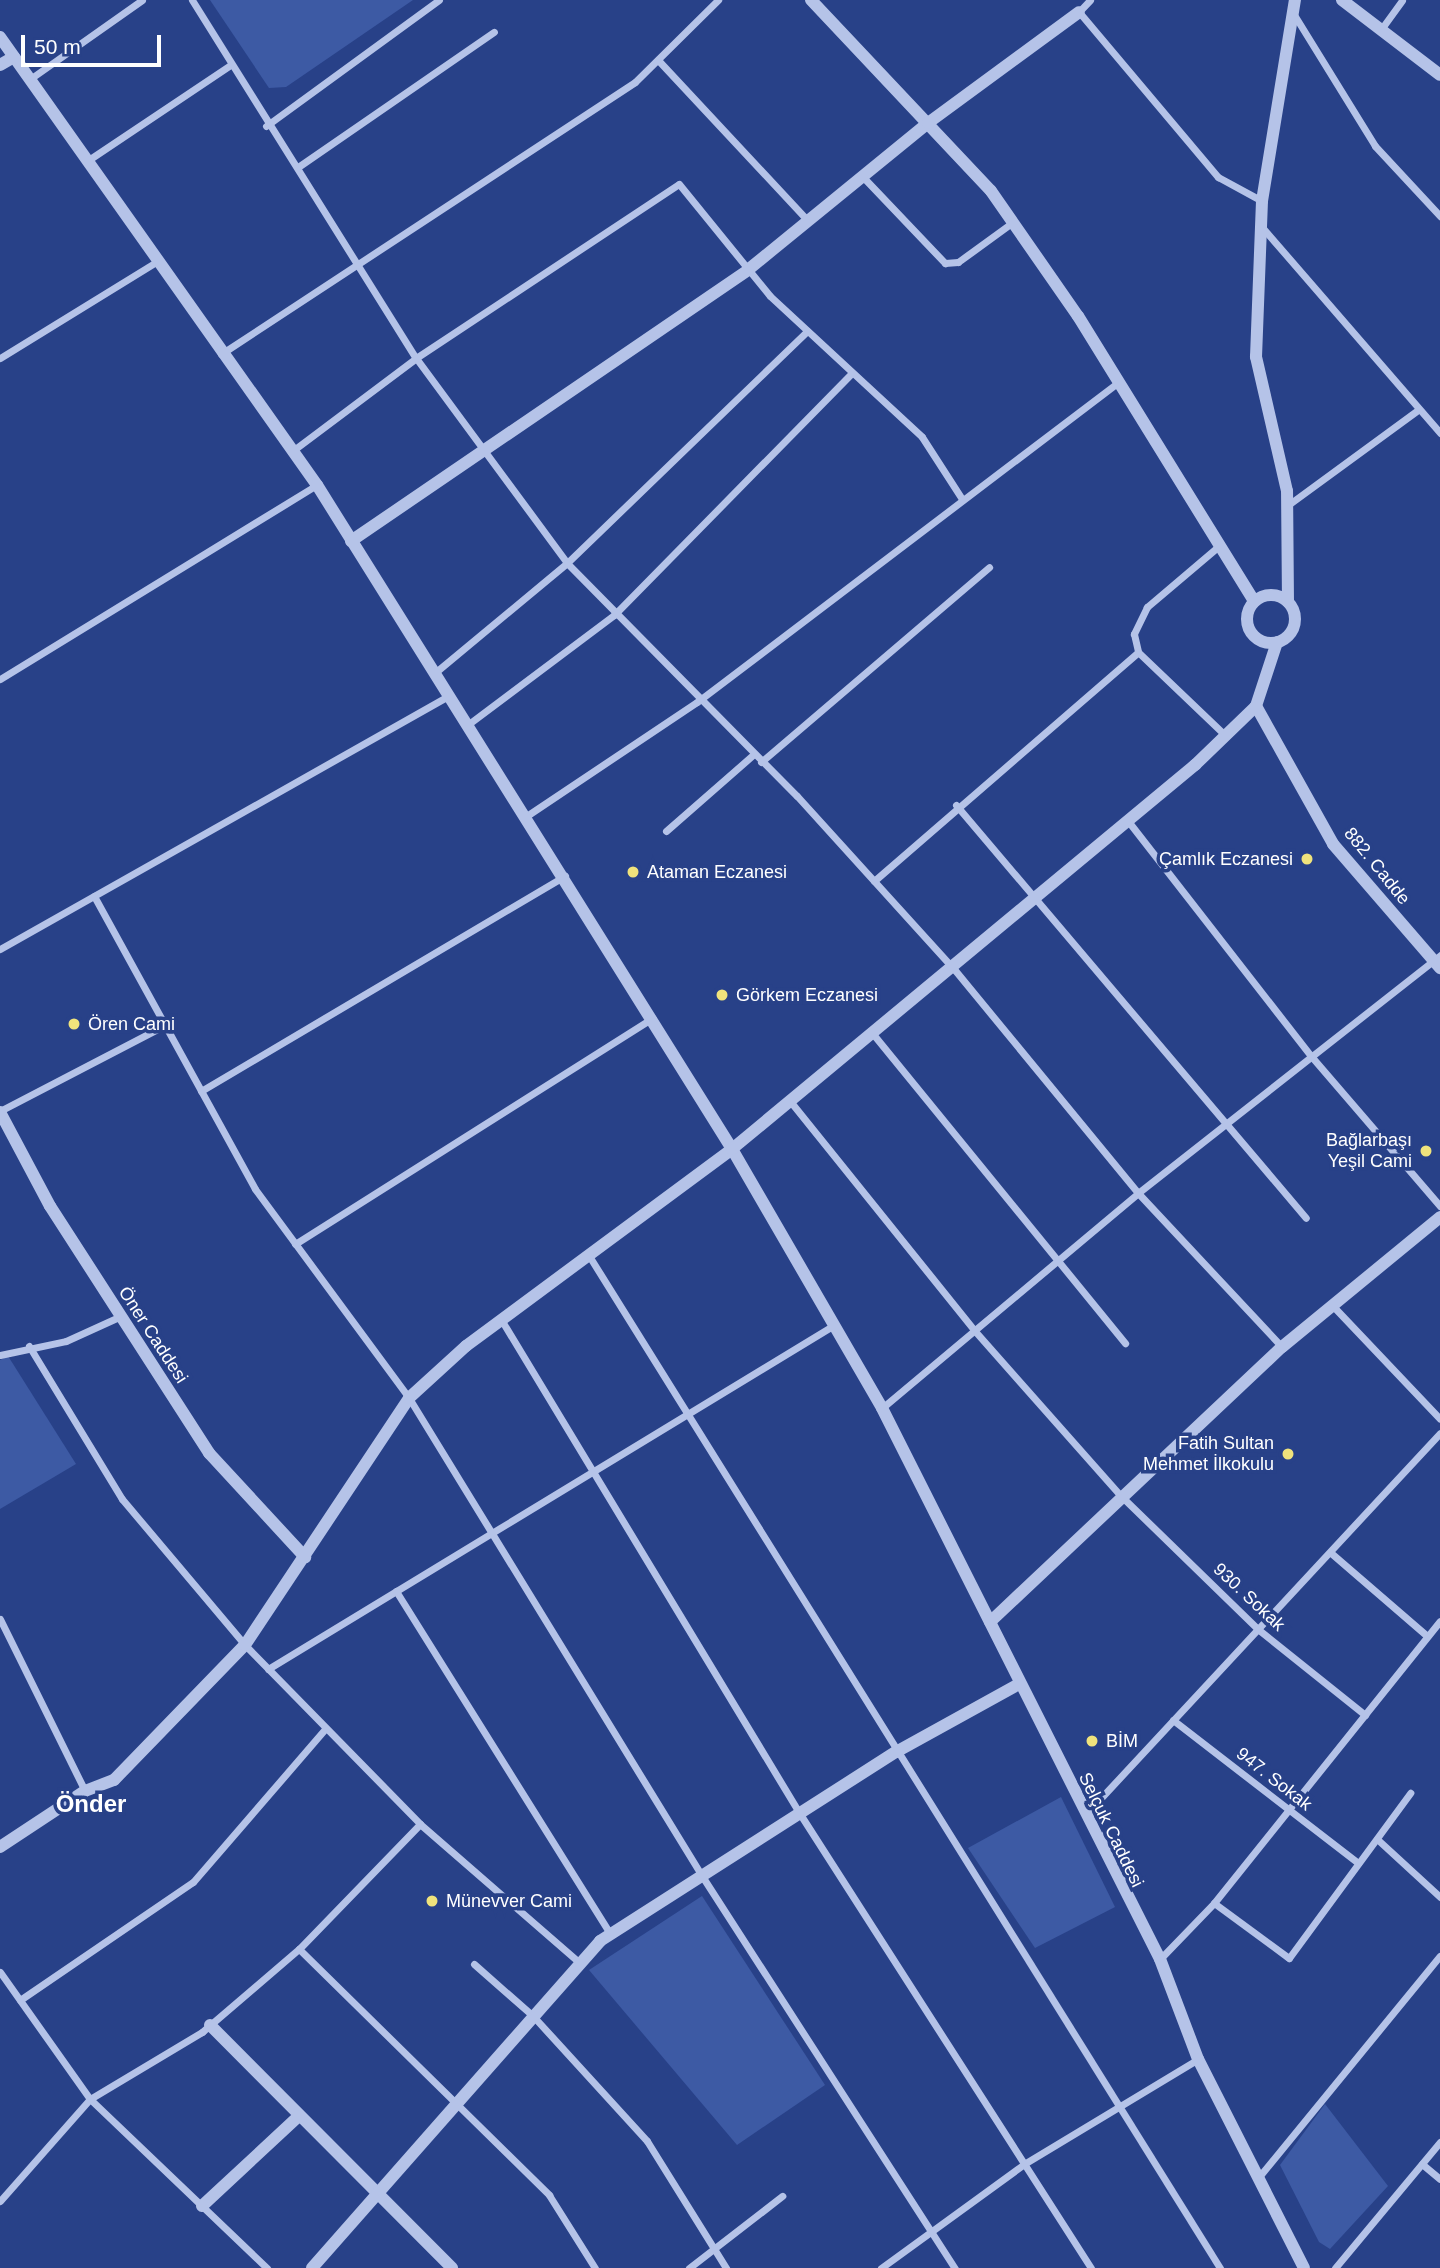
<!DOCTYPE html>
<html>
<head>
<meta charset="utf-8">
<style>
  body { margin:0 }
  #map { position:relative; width:1440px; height:2268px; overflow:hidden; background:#284188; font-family:Arial,sans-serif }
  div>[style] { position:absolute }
  .green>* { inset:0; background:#3d5aa4 }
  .minor>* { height:7px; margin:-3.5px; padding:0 3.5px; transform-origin:3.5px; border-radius:3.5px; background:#b5c3e8 }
  .tertiary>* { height:12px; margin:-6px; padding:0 6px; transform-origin:6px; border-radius:6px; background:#b5c3e8 }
  .tertiary>.ring { margin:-6px; padding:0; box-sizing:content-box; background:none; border:12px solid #b5c3e8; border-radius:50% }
  .dots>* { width:19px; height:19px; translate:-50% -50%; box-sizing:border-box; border:4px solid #284188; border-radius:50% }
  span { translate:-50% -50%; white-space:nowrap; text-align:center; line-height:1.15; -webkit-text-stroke:7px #284188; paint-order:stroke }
  .poi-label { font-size:18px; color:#fff }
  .right { translate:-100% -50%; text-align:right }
  .left { translate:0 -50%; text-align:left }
  .street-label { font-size:18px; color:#fff }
  .district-label { font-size:24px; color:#fff; font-weight:700 }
  .scale { position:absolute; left:21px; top:35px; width:140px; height:32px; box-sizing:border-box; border:4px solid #fff; border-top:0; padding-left:9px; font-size:21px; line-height:24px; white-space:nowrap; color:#fff; -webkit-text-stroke:5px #284188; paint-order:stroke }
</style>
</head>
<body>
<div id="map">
  <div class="green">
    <div style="clip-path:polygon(210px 0,413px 0,286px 87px,269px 88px)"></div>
    <div style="clip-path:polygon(8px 1356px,76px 1464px,0 1509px,0 1360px)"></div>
    <div style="clip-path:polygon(1061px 1797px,1115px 1907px,1035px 1948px,968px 1848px)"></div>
    <div style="clip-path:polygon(702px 1896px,825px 2085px,737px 2145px,589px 1970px)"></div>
    <div style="clip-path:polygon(1325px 2104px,1388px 2186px,1330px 2249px,1319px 2242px,1280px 2165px)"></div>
  </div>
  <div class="minor">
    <div style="left:192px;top:0;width:422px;rotate:58deg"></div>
    <div style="left:416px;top:358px;width:255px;rotate:53.6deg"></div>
    <div style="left:567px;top:563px;width:327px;rotate:45.4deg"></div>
    <div style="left:797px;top:796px;width:234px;rotate:47.8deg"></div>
    <div style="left:954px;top:969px;width:290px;rotate:50.6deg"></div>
    <div style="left:1138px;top:1193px;width:211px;rotate:46.9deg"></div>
    <div style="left:1090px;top:0;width:16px;rotate:133deg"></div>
    <div style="left:1079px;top:12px;width:216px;rotate:49.9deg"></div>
    <div style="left:1218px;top:177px;width:50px;rotate:28.6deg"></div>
    <div style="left:1293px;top:13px;width:156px;rotate:58.3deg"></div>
    <div style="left:1375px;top:146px;width:96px;rotate:47.1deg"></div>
    <div style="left:1382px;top:28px;width:34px;rotate:-54deg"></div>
    <div style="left:658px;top:60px;width:220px;rotate:47deg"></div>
    <div style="left:30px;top:79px;width:137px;rotate:-35.2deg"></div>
    <div style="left:266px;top:126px;width:214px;rotate:-36.1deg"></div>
    <div style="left:87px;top:161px;width:171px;rotate:-33.8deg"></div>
    <div style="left:298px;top:167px;width:238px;rotate:-34.6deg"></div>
    <div style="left:863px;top:177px;width:119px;rotate:46.4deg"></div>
    <div style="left:945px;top:263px;width:13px;rotate:-4deg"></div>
    <div style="left:958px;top:262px;width:68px;rotate:-36deg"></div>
    <div style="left:1261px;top:226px;width:274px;rotate:49.1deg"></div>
    <div style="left:221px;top:354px;width:495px;rotate:-33.3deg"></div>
    <div style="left:635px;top:82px;width:117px;rotate:-44.7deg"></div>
    <div style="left:0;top:358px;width:183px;rotate:-31.6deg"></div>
    <div style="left:291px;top:452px;width:156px;rotate:-36.9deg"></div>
    <div style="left:416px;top:358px;width:315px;rotate:-33.5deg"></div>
    <div style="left:679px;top:184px;width:144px;rotate:50.9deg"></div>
    <div style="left:770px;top:296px;width:207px;rotate:42.8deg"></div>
    <div style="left:922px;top:437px;width:74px;rotate:57.2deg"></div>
    <div style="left:1288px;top:505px;width:162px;rotate:-36.2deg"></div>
    <div style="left:1220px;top:545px;width:96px;rotate:139.7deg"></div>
    <div style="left:1147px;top:607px;width:30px;rotate:116deg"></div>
    <div style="left:1134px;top:634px;width:18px;rotate:77deg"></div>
    <div style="left:1138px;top:652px;width:122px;rotate:43.7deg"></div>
    <div style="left:437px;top:671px;width:169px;rotate:-39.7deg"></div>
    <div style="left:567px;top:563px;width:334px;rotate:-44deg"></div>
    <div style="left:0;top:679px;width:372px;rotate:-31.5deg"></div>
    <div style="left:470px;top:723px;width:180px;rotate:-36.9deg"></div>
    <div style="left:614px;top:615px;width:339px;rotate:-45.5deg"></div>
    <div style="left:761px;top:762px;width:300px;rotate:-40.5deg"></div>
    <div style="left:956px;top:805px;width:541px;rotate:49.72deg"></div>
    <div style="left:528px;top:815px;width:203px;rotate:-33.8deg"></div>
    <div style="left:697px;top:702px;width:526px;rotate:-37.2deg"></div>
    <div style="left:1128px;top:821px;width:298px;rotate:52.1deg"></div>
    <div style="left:1311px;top:1056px;width:198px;rotate:49.3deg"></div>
    <div style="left:666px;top:831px;width:117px;rotate:-41.2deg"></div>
    <div style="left:874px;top:881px;width:349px;rotate:-40.9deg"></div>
    <div style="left:94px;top:896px;width:334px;rotate:61.2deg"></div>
    <div style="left:255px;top:1189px;width:260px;rotate:53.6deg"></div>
    <div style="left:409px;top:1398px;width:561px;rotate:58.49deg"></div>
    <div style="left:702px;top:1876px;width:467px;rotate:57.2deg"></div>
    <div style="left:0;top:949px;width:517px;rotate:-29.44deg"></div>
    <div style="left:873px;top:1034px;width:399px;rotate:50.8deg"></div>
    <div style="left:201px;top:1091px;width:423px;rotate:-30.6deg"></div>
    <div style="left:790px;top:1101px;width:294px;rotate:51.2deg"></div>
    <div style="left:974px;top:1330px;width:219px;rotate:48.5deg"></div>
    <div style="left:1119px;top:1494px;width:195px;rotate:44.2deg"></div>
    <div style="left:1259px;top:1630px;width:136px;rotate:38.7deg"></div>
    <div style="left:0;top:1111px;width:186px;rotate:-27.5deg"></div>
    <div style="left:295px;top:1244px;width:423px;rotate:-32.3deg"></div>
    <div style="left:591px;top:1259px;width:1189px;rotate:58.06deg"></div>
    <div style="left:1331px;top:1304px;width:158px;rotate:46.5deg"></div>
    <div style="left:502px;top:1321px;width:576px;rotate:58.85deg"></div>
    <div style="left:800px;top:1814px;width:539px;rotate:57.34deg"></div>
    <div style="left:29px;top:1346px;width:179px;rotate:58.7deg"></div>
    <div style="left:122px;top:1499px;width:191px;rotate:49.9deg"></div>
    <div style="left:245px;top:1645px;width:250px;rotate:45.6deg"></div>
    <div style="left:420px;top:1824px;width:212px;rotate:41deg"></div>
    <div style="left:0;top:1355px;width:67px;rotate:-12deg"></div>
    <div style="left:66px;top:1341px;width:58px;rotate:-24.4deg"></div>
    <div style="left:882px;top:1408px;width:334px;rotate:-40deg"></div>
    <div style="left:1138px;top:1193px;width:385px;rotate:-38.2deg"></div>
    <div style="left:1331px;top:1553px;width:127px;rotate:40.8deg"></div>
    <div style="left:396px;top:1591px;width:404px;rotate:58deg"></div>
    <div style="left:0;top:1619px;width:192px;rotate:63.7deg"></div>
    <div style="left:268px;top:1669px;width:662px;rotate:-31.29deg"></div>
    <div style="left:1173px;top:1720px;width:234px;rotate:37.7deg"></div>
    <div style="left:1086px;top:1814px;width:520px;rotate:-47.1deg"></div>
    <div style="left:1377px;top:1839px;width:86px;rotate:42.6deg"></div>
    <div style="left:1214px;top:1903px;width:93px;rotate:36.3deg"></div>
    <div style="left:1289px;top:1958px;width:205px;rotate:-53.7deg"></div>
    <div style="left:299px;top:1949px;width:351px;rotate:44.5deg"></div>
    <div style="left:549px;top:2195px;width:86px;rotate:57.8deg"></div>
    <div style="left:1160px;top:1959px;width:78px;rotate:-46deg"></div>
    <div style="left:1214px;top:1903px;width:361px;rotate:-51.3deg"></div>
    <div style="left:474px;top:1964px;width:79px;rotate:41.4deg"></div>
    <div style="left:533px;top:2016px;width:169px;rotate:47.6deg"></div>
    <div style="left:647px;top:2141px;width:150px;rotate:58.1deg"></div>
    <div style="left:0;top:1972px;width:156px;rotate:54.7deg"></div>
    <div style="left:90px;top:2099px;width:245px;rotate:43.7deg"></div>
    <div style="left:20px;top:2000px;width:209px;rotate:-34.3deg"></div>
    <div style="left:193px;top:1882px;width:203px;rotate:-49.2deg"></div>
    <div style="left:1422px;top:2164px;width:23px;rotate:40deg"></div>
    <div style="left:1258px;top:2178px;width:287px;rotate:-50.7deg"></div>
    <div style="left:0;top:2201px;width:136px;rotate:-48.6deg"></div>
    <div style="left:90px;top:2099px;width:131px;rotate:-30.9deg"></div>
    <div style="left:202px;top:2032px;width:128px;rotate:-40.6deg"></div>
    <div style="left:299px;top:1949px;width:174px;rotate:-45.9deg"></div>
    <div style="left:689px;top:2268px;width:118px;rotate:-37.7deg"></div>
    <div style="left:881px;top:2268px;width:177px;rotate:-36deg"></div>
    <div style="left:1024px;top:2164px;width:203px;rotate:-31.1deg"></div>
    <div style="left:1335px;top:2268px;width:164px;rotate:-50.2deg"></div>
  </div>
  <div class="tertiary">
    <div style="left:811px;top:0;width:262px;rotate:46.7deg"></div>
    <div style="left:991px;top:191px;width:152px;rotate:55.2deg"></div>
    <div style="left:1078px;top:316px;width:335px;rotate:58.3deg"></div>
    <div style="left:1342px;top:0;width:123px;rotate:37.4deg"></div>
    <div style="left:0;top:37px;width:549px;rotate:54.72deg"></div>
    <div style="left:317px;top:485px;width:783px;rotate:57.99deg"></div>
    <div style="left:732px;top:1149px;width:299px;rotate:59.9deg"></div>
    <div style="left:882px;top:1408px;width:617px;rotate:63.23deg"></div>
    <div style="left:1160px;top:1959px;width:107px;rotate:69.2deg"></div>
    <div style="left:1198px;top:2059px;width:234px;rotate:63.1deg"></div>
    <div style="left:0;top:65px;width:16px;rotate:-30deg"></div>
    <div style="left:351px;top:541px;width:482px;rotate:-34.3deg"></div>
    <div style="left:749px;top:269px;width:231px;rotate:-39.2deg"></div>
    <div style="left:928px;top:123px;width:187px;rotate:-36.3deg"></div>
    <div class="ring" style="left:1247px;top:595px;width:36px;height:36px"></div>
    <div style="left:1288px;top:602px;width:111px;rotate:-90.5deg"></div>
    <div style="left:1287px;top:491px;width:138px;rotate:-103deg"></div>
    <div style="left:1256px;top:357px;width:156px;rotate:-87.8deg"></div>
    <div style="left:1262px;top:201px;width:204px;rotate:-80.7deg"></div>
    <div style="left:1256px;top:706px;width:158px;rotate:60.8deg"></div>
    <div style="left:1333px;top:844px;width:164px;rotate:49.2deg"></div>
    <div style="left:0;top:1112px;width:106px;rotate:62deg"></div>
    <div style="left:50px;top:1206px;width:294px;rotate:57.2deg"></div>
    <div style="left:209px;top:1453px;width:142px;rotate:47.3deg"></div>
    <div style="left:990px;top:1622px;width:401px;rotate:-43.3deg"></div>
    <div style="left:1282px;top:1347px;width:205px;rotate:-39.4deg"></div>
    <div style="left:0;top:1847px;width:102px;rotate:-33.4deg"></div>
    <div style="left:85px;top:1791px;width:31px;rotate:-21deg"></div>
    <div style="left:114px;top:1780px;width:188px;rotate:-45.9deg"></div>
    <div style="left:245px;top:1645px;width:296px;rotate:-56.4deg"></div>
    <div style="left:409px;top:1398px;width:77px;rotate:-42.4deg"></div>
    <div style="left:466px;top:1346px;width:331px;rotate:-36.5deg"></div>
    <div style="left:732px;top:1149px;width:602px;rotate:-39.67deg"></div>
    <div style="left:1195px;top:765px;width:85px;rotate:-44deg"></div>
    <div style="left:1256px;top:706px;width:67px;rotate:-71.8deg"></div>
    <div style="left:210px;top:2025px;width:343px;rotate:45.1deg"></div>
    <div style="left:202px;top:2206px;width:132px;rotate:-42.9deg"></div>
    <div style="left:312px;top:2268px;width:436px;rotate:-48.6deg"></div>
    <div style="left:600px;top:1941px;width:351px;rotate:-32.6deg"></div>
    <div style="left:896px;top:1752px;width:141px;rotate:-28.9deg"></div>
  </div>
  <div class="dots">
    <div style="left:1307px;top:859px;background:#f0e37c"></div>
    <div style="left:633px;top:872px;background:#f0e37c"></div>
    <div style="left:722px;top:995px;background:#f0e37c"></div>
    <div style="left:74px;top:1024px;background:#f0e37c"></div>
    <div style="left:1426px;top:1151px;background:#f0e37c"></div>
    <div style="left:1288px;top:1454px;background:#f0e37c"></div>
    <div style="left:1092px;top:1741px;background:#f0e37c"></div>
    <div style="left:432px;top:1901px;background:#f0e37c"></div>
  </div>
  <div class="poi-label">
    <span class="right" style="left:1293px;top:859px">Çamlık Eczanesi</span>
    <span class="left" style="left:647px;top:872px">Ataman Eczanesi</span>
    <span class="left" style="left:736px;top:995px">Görkem Eczanesi</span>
    <span class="left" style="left:88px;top:1024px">Ören Cami</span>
    <span class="right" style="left:1412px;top:1151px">Bağlarbaşı<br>Yeşil Cami</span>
    <span class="right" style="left:1274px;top:1454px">Fatih Sultan<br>Mehmet İlkokulu</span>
    <span class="left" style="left:1106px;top:1741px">BİM</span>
    <span class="left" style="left:446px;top:1901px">Münevver Cami</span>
  </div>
  <div class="street-label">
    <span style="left:1377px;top:866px;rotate:51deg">882. Cadde</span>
    <span style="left:153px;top:1335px;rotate:57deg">Öner Caddesi</span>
    <span style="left:1249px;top:1597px;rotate:43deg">930. Sokak</span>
    <span style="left:1274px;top:1779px;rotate:38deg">947. Sokak</span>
    <span style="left:1111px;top:1830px;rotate:64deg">Selçuk Caddesi</span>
  </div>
  <div class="district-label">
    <span style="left:91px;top:1804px">Önder</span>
  </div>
  <div class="scale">50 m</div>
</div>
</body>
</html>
